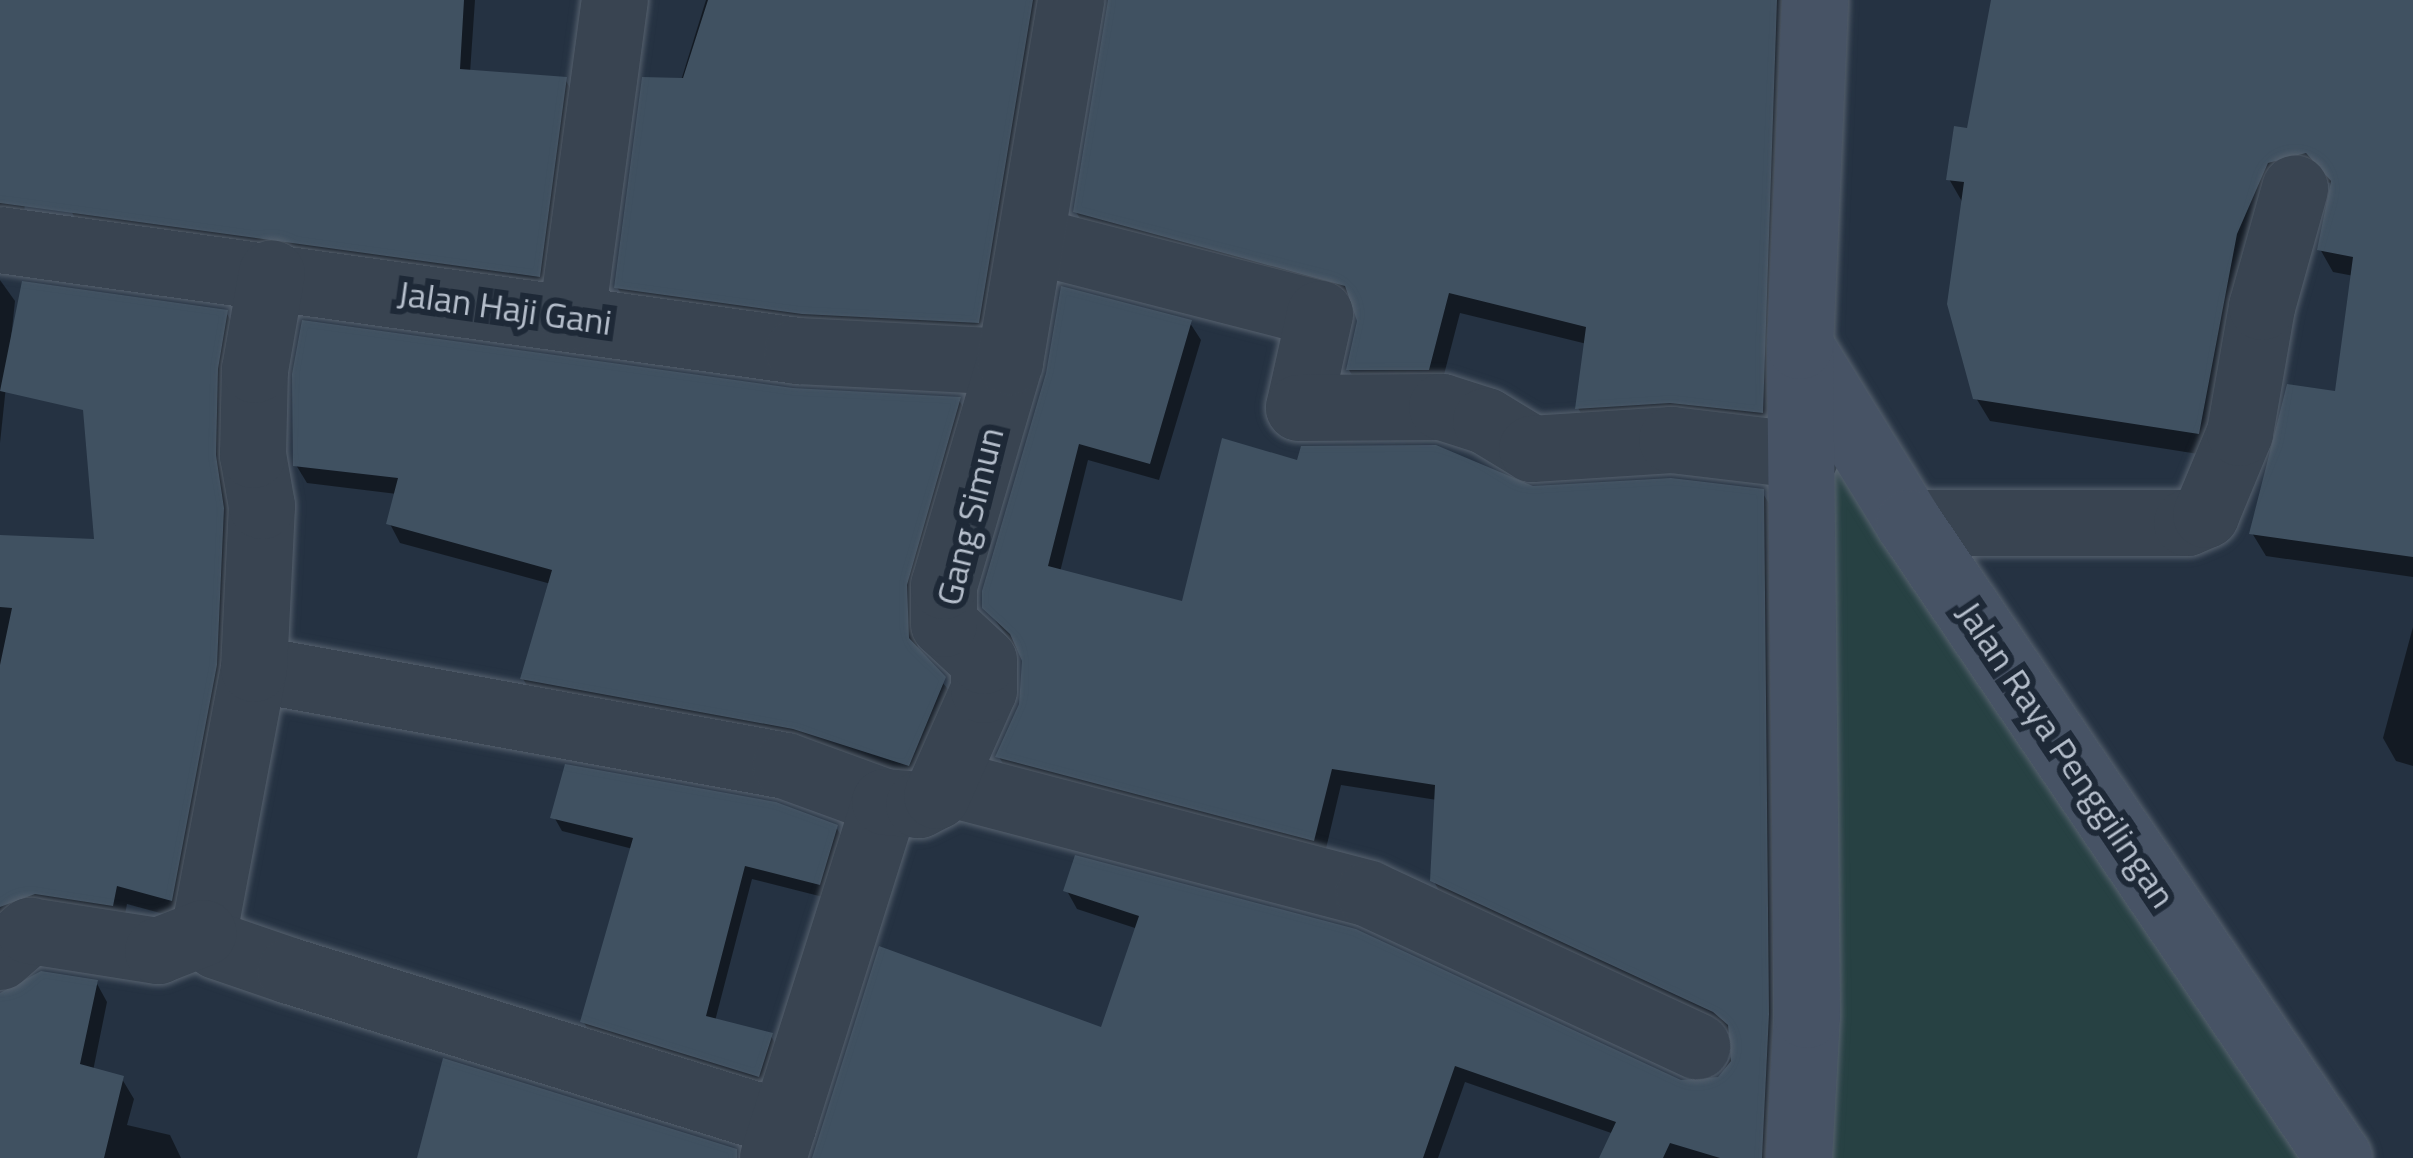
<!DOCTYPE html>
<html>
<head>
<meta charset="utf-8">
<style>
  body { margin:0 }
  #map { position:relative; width:2413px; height:1158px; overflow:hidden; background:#253242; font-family:"Titillium Web",sans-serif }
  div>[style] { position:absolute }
  .green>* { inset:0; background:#274143 }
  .shadow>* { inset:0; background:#0007 }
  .building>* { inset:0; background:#405161 }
  .roads { filter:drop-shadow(0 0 3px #57626f) drop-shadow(0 0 3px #57626f) }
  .street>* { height:66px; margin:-33px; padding:0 33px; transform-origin:33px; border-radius:33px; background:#394451 }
  .secondary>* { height:66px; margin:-33px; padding:0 33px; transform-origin:33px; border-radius:33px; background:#475365 }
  span { translate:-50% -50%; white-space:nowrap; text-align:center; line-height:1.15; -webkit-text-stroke:12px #1e2937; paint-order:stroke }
  .street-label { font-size:36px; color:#b6bfcc }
</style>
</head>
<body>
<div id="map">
  <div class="green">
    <div style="clip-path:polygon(1800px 346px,2339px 1158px,1798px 1158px)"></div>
  </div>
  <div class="shadow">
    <div style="clip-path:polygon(0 0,475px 0,470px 73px,565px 79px,576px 99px,550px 296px,81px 230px,32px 135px,23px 223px,0 224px)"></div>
    <div style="clip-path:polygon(706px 0,1052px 0,989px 343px,629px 308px,617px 287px)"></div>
    <div style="clip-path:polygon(1109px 0,1793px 0,1774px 433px,1590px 429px,1578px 408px,1587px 344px,1460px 313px,1440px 390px,1361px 390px,1349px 370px,1360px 321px,1355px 305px,1089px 233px,1076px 212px)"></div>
    <div style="clip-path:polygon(1994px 0,2413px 0,2413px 577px,2266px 556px,2252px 533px,2338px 394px,2354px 276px,2333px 272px,2320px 249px,2334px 198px,2330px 183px,2301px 174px,2211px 456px,1990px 421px,1976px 398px,1964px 205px,1949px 179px,1969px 131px)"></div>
    <div style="clip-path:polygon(0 280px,15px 301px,0 443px)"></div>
    <div style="clip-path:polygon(226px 312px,237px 332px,226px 686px,182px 919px,127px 904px,123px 925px,0 943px,0 538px,97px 543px)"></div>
    <div style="clip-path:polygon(1190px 323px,1201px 340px,1159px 480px,1088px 460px,1060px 572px,1184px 604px,1299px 464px,1532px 489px,1762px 492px,1773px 510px,1773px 1158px,1603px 1158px,1614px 1134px,1465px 1082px,1438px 1158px,815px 1158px,1103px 1030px,1138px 929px,1077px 909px,1067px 891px,1681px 1083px,1719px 1080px,1737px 1045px,1727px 1030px,1444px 899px,1433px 880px,1437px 800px,1341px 785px,1324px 857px,1009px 774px,999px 757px,1022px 705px,1025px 660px,985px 607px,1049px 373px)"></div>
    <div style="clip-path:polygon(793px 391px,959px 400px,969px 418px,915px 606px,918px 652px,955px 698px,919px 783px,534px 697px,523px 679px,551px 584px,400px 543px,390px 524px,397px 494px,307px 483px,296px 465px)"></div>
    <div style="clip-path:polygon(2413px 627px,2413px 766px,2396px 761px,2383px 738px)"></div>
    <div style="clip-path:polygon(554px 817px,836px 827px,845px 842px,827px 898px,752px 879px,715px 1021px,771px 1036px,779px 1050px,767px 1090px,591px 1035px,583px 1021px,633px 849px,562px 831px)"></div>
    <div style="clip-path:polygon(96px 982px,107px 1002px,93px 1071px,122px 1079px,134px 1099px,127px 1125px,170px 1135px,181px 1158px,0 1158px,0 996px)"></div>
  </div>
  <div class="building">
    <div style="clip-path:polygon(0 0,464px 0,460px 69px,567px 77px,540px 277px,0 203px)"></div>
    <div style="clip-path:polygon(708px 0,1033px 0,979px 323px,802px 314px,614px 288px,642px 77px,683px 78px)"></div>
    <div style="clip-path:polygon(1108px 0,1777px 0,1763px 413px,1670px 403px,1575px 409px,1586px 327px,1449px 293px,1429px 370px,1346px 370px,1357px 321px,1345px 286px,1073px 212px)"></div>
    <div style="clip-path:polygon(1991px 0,2413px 0,2413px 557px,2249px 534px,2287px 384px,2335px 391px,2353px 257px,2317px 250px,2331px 181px,2306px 153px,2268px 163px,2237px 234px,2199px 434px,1973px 399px,1947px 304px,1964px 182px,1946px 180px,1954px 126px,1967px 128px)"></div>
    <div style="clip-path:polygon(22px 281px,228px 310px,218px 369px,216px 455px,224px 508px,217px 665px,172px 901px,117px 886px,113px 906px,35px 894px,0 907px,0 665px,12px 608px,0 607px,0 535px,94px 539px,83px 410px,0 391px)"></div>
    <div style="clip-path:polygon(1061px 286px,1192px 320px,1150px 464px,1079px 444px,1048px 566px,1182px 601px,1222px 438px,1297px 460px,1301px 446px,1436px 445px,1533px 486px,1671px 478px,1764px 489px,1769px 1014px,1762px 1158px,1720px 1158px,1670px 1143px,1663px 1158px,1599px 1158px,1616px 1122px,1455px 1066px,1423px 1158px,812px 1158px,879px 946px,1101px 1027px,1139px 916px,1063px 891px,1075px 855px,1356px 929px,1681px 1080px,1718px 1077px,1731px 1061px,1728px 1025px,1713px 1012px,1430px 881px,1435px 785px,1332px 769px,1314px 841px,995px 757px,1019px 704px,1022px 661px,1010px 634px,982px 608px,982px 591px,1046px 373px)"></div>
    <div style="clip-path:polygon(302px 320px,793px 388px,961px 397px,907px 585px,909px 638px,946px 677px,909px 766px,793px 729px,520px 679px,552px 570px,386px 524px,398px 478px,293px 466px,292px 374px)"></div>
    <div style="clip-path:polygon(565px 764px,776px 802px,838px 825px,820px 885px,745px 866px,706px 1016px,773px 1033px,759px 1077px,580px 1022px,633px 838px,550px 818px)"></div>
    <div style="clip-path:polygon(41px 971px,98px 980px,80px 1064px,124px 1076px,104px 1158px,0 1158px,0 993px)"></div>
    <div style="clip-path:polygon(443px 1058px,737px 1149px,737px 1158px,417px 1158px)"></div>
  </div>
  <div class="roads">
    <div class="street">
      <div style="left:0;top:240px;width:806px;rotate:7.92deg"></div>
      <div style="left:798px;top:351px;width:212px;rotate:3deg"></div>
      <div style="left:1031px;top:240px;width:298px;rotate:14.4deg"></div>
      <div style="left:1320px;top:314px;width:96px;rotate:102.6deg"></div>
      <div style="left:1299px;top:408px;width:143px;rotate:-0.4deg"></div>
      <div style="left:1442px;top:407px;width:46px;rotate:17.7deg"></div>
      <div style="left:1486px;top:421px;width:54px;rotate:31.3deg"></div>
      <div style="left:1532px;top:449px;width:140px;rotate:-3.7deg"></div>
      <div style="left:1672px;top:440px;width:135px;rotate:6.8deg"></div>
      <div style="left:572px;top:317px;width:320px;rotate:-82.3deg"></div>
      <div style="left:1909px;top:523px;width:278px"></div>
      <div style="left:2187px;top:523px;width:21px;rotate:-23deg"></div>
      <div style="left:2206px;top:515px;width:89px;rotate:-67.5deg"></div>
      <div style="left:2240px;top:433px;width:128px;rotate:-80.1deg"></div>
      <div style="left:2262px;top:307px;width:123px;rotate:-74.4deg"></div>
      <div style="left:254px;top:669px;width:541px;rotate:10.33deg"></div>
      <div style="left:786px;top:766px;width:105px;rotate:20deg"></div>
      <div style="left:947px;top:783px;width:436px;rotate:14.7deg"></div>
      <div style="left:1369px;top:894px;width:362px;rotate:24.9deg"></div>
      <div style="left:204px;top:933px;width:269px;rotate:-79.3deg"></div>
      <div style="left:254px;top:669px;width:163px;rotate:-87.2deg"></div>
      <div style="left:262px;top:506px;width:52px;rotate:-100deg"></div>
      <div style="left:253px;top:455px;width:85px;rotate:-88.7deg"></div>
      <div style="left:255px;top:370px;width:98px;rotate:-80.1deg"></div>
      <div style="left:204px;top:933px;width:18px;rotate:45deg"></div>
      <div style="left:217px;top:946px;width:77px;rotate:18.9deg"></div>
      <div style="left:290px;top:971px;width:517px;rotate:17.21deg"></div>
      <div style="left:0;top:957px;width:40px;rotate:-41deg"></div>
      <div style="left:30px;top:931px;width:130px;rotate:8.9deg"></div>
      <div style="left:158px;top:951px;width:49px;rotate:-21.4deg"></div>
      <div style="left:773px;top:1158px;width:373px;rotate:-72.5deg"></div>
      <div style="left:885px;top:802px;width:34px;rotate:5deg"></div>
      <div style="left:919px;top:805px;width:20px;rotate:-27deg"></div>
      <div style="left:937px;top:796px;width:116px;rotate:-66.1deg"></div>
      <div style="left:984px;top:690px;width:29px;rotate:-90deg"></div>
      <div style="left:984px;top:661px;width:54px;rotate:-137.2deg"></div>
      <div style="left:944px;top:624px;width:38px;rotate:-90deg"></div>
      <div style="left:944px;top:586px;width:234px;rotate:-73.6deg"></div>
      <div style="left:1010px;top:362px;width:367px;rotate:-80.4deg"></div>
    </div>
    <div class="secondary">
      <div style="left:1805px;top:354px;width:198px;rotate:58.4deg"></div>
      <div style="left:1909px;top:523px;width:767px;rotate:55.9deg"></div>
      <div style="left:1799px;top:1158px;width:143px;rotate:-86.8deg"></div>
      <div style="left:1807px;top:1015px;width:669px;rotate:-90.6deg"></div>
      <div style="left:1800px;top:346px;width:346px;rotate:-87.5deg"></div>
    </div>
  </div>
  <div class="street-label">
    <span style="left:505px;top:307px;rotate:8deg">Jalan Haji Gani</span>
    <span style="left:969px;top:516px;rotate:-76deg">Gang Simun</span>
    <span style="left:2067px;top:754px;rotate:56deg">Jalan Raya Penggilingan</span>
  </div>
</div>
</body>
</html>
